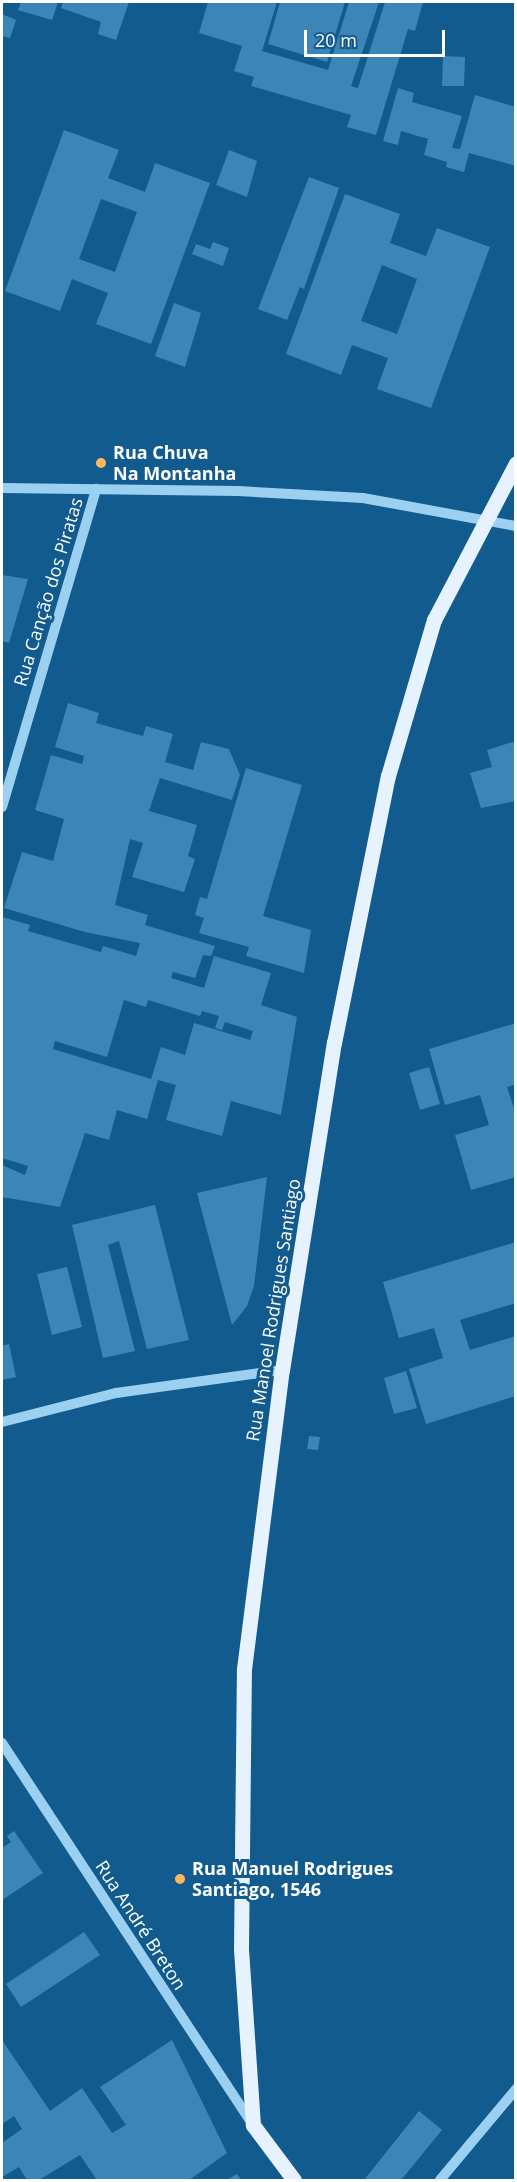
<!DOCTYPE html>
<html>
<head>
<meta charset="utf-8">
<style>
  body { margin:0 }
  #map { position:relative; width:517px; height:2182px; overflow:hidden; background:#125b8e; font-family:"Open Sans",sans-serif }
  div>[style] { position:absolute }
  .building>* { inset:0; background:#3b86b7 }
  .minor>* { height:10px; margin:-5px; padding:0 5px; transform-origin:5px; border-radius:5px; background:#9bd0f1 }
  .major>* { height:15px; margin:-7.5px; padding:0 7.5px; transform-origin:7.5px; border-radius:7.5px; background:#e6f3ff }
  .dots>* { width:16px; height:16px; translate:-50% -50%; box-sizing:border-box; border:3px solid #125b8e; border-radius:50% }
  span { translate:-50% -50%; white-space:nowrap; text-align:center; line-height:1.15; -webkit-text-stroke:6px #125b8e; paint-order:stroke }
  .poi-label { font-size:18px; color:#fff; font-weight:700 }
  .left { translate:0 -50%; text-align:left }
  .street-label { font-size:18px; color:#fff }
  .frame { position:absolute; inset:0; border:3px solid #fff; pointer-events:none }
  .scale { position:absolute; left:304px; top:30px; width:141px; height:27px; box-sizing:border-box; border:3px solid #fff; border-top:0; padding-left:8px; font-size:18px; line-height:21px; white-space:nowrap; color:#fff; -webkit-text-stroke:4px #125b8e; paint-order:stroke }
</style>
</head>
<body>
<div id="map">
  <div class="building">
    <div style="clip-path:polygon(21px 2px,58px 2px,52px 20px,18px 10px)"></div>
    <div style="clip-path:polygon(63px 2px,129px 2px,116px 40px,98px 34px,101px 22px,61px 8px)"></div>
    <div style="clip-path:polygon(208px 2px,277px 2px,262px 51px,328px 70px,349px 2px,379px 2px,351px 86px,358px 88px,385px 2px,423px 2px,415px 31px,408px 29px,376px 135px,347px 127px,351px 115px,251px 86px,254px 77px,234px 71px,242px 46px,199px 33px)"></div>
    <div style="clip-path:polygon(280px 2px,345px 2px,327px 62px,268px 44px)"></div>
    <div style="clip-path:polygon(2px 14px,16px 20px,10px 38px,2px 36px)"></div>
    <div style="clip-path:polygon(443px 56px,465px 57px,464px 86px,442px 86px)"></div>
    <div style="clip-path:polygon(398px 88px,414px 93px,412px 102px,462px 116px,452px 148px,460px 149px,475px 95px,516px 107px,516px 166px,469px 153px,464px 172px,446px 167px,447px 162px,424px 155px,428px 139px,401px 131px,398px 145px,383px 141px)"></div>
    <div style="clip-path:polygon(evenodd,64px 130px,119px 150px,108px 178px,145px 192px,155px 163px,210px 183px,151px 344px,96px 324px,108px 293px,72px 279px,60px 311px,5px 291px,64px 130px,101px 199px,137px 212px,115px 272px,79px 259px,101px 199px)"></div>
    <div style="clip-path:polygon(229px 150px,257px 161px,247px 197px,216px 185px)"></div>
    <div style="clip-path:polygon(309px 177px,339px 188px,304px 289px,300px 287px,287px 320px,258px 309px)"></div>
    <div style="clip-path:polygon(evenodd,345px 194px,400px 214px,390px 243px,426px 256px,437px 228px,490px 247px,431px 408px,377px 389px,388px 358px,352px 345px,341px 375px,286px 354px,345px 194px,382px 265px,417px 279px,397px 334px,361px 321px,382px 265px)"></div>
    <div style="clip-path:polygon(213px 242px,229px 248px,223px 266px,192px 254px,196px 244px,210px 249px)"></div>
    <div style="clip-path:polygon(174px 303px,201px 313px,185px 367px,155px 356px)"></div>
    <div style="clip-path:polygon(2px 575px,28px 579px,9px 643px,2px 641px)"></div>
    <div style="clip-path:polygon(evenodd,68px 703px,99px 713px,96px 723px,143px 736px,146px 726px,173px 734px,165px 762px,193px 770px,201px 742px,229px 749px,240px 775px,232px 800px,160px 778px,149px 811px,197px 825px,188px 856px,195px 859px,184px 892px,132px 877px,143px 843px,130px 839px,115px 905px,148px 915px,145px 925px,215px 946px,211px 956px,203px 955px,195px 978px,173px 972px,171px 978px,204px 988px,214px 956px,271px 973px,261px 1005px,297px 1017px,281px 1115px,231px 1101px,222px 1136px,166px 1120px,176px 1085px,158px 1080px,147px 1119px,117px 1110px,109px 1140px,85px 1133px,60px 1207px,2px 1197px,2px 1165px,25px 1175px,28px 1166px,2px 1158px,2px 917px,30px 925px,28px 931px,101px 952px,103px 946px,136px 956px,140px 943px,85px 932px,4px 908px,22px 852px,53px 861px,64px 819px,35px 810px,51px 755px,82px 764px,84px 756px,55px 747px,68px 703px,124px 1000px,146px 1007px,148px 1000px,200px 1016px,202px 1011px,219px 1016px,215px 1028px,222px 1030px,225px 1022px,253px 1031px,250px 1040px,194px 1023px,185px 1055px,161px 1047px,151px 1079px,53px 1049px,55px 1041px,107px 1057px,124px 1000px)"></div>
    <div style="clip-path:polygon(516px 741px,516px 801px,481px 808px,470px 773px,492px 767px,487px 750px)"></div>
    <div style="clip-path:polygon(246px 768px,302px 785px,263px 916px,311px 930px,304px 973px,246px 956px,249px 947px,199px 933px,204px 918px,195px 915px,200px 897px,207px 899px)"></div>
    <div style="clip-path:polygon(516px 1023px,516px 1084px,507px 1087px,516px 1114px,516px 1177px,471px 1190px,455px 1135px,489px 1125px,480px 1095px,445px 1105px,429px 1049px)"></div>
    <div style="clip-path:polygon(429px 1067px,440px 1104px,420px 1110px,409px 1073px)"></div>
    <div style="clip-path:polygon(267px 1177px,254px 1286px,247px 1306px,232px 1325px,197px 1193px)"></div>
    <div style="clip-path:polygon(155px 1205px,189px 1340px,147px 1349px,119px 1241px,108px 1245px,135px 1351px,103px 1358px,72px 1225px)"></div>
    <div style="clip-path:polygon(516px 1242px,516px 1303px,460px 1320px,470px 1350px,516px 1336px,516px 1396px,426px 1424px,409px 1369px,443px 1358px,434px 1328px,399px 1338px,383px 1282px)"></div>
    <div style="clip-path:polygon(67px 1267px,82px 1327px,52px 1335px,37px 1274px)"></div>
    <div style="clip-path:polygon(9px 1344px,16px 1377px,2px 1380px,2px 1346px)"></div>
    <div style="clip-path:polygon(406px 1371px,417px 1408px,394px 1414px,384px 1378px)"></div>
    <div style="clip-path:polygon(309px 1436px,320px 1437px,318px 1450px,307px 1449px)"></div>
    <div style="clip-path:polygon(14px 1831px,43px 1873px,2px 1900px,2px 1848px,11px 1842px,7px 1836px)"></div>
    <div style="clip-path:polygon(84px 1932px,100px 1955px,21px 2007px,6px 1984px)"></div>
    <div style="clip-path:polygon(2px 2040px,50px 2111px,82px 2088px,112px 2133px,126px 2125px,100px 2087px,172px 2040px,227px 2153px,189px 2180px,97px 2180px,80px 2155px,39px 2180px,27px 2180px,19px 2167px,2px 2177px,2px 2143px,22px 2129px,14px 2116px,2px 2124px)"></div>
    <div style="clip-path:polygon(419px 2111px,442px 2130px,401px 2180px,364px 2180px)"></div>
    <div style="clip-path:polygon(237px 2174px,241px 2180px,227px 2180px)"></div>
  </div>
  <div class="minor">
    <div style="left:2px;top:488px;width:236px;rotate:0.7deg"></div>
    <div style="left:238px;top:491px;width:125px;rotate:3.2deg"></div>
    <div style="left:363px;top:498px;width:156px;rotate:10.4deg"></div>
    <div style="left:2px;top:807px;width:332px;rotate:-73.5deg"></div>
    <div style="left:2px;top:1422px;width:118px;rotate:-14.3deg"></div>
    <div style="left:116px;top:1393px;width:168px;rotate:-7.9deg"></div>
    <div style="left:2px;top:1743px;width:456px;rotate:56.7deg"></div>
    <div style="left:440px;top:2180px;width:119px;rotate:-50.1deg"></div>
  </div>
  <div class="major">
    <div style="left:294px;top:2180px;width:69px;rotate:-126.7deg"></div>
    <div style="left:253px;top:2125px;width:176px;rotate:-93.9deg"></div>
    <div style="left:241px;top:1949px;width:280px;rotate:-89.4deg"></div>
    <div style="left:244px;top:1669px;width:301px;rotate:-82.8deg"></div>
    <div style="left:282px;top:1370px;width:331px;rotate:-81deg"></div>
    <div style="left:334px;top:1043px;width:272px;rotate:-78.6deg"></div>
    <div style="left:388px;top:776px;width:163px;rotate:-73.6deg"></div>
    <div style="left:434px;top:620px;width:177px;rotate:-62.4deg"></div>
  </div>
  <div class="dots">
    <div style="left:101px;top:463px;background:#ffb65c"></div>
    <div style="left:180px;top:1879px;background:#ffb65c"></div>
  </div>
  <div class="poi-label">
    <span class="left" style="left:113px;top:463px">Rua Chuva<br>Na Montanha</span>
    <span class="left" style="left:192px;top:1879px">Rua Manuel Rodrigues<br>Santiago, 1546</span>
  </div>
  <div class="street-label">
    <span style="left:48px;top:592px;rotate:-73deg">Rua Canção dos Piratas</span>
    <span style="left:273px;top:1310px;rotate:-81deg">Rua Manoel Rodrigues Santiago</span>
    <span style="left:141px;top:1925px;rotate:57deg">Rua André Breton</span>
  </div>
  <div class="frame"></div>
  <div class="scale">20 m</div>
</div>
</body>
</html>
